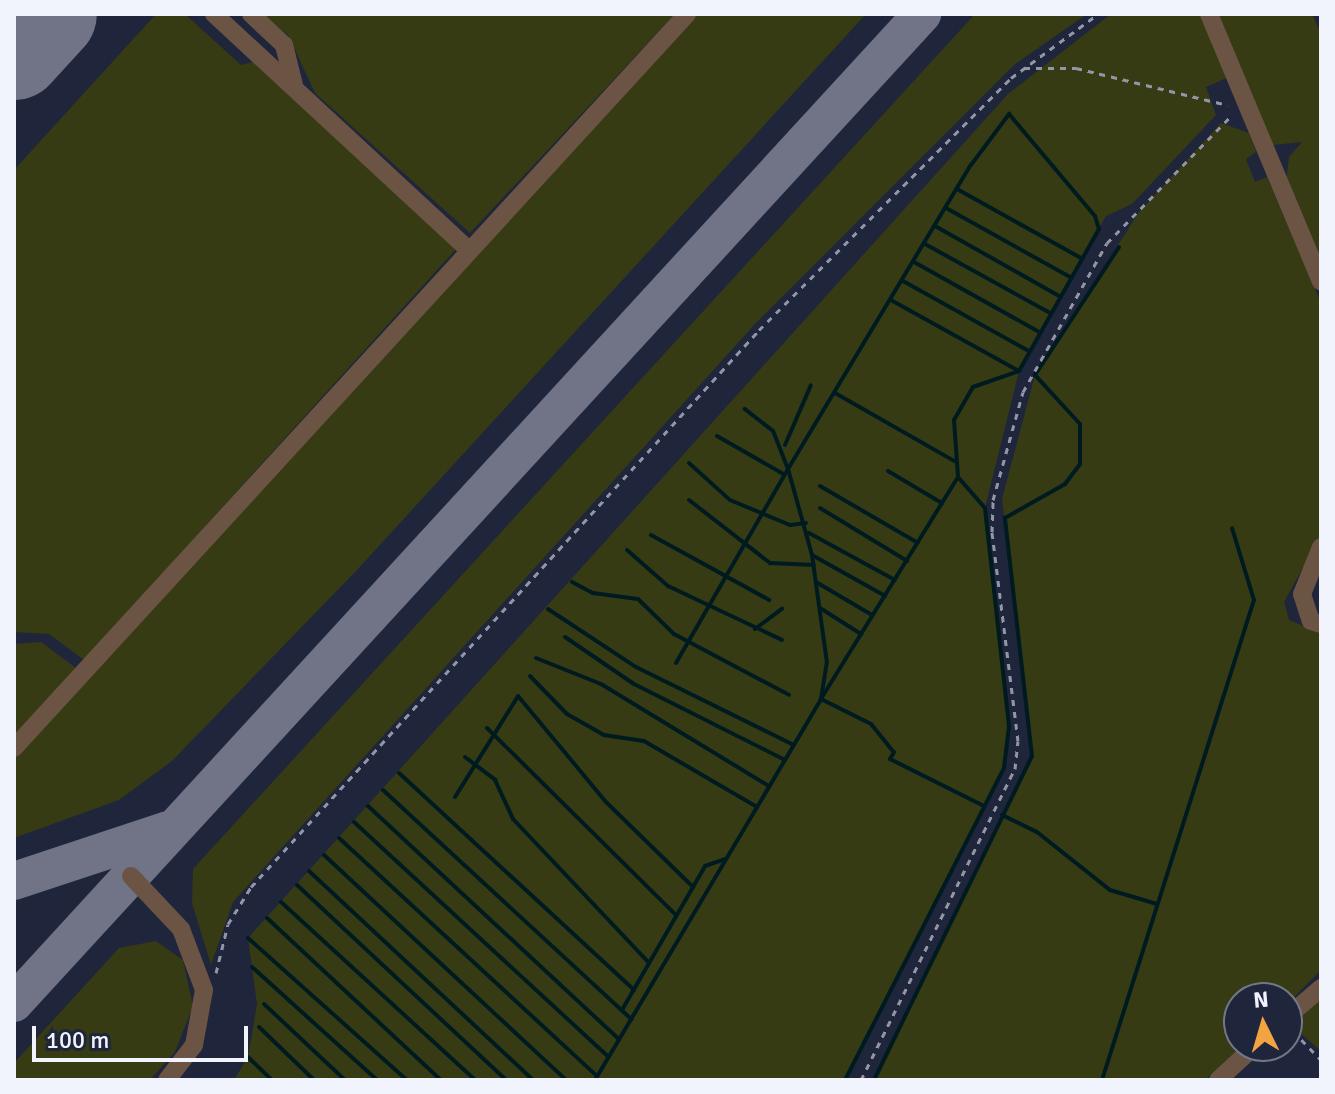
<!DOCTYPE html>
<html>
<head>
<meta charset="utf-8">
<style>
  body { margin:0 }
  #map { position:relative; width:1335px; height:1094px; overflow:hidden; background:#1f253b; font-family:Signika,sans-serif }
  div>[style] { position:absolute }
  .green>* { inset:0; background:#363b14 }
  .stream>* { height:4px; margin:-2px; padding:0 2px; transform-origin:2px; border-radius:2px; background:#001b20 }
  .taxiway>* { height:38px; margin:-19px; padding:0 19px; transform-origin:19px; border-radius:19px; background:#707486 }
  .runway>* { height:98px; margin:-49px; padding:0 49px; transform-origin:49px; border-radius:49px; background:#707486 }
  .path>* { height:3px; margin-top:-1.5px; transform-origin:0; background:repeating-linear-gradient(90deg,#9296a5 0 6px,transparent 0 12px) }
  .minor>* { height:18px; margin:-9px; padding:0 9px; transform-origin:9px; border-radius:9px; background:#6b5444 }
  span { translate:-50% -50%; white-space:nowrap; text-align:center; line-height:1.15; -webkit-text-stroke:6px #1f253b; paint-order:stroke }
  .frame { position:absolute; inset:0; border:16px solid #f1f4fd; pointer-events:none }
  .north { position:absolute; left:1223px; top:982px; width:80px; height:80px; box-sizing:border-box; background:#1f253b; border:2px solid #737889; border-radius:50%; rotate:355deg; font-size:22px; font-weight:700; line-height:32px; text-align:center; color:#f1f4fd }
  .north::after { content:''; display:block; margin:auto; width:28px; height:36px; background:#f3a442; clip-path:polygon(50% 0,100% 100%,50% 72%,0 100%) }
  .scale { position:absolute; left:32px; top:1026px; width:216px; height:36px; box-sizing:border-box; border:4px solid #f1f4fd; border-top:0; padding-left:10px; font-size:24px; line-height:28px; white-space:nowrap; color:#f1f4fd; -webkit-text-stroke:6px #1f253b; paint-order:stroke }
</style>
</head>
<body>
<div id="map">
  <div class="green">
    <div style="clip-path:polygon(156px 14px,185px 14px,241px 65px,253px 62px,457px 248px,84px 660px,49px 634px,14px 632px,14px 170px)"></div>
    <div style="clip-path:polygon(262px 14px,675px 14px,470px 233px,315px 93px,288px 35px)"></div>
    <div style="clip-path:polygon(696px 14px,866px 14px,357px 570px,172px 761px,119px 800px,14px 838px,14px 758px)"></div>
    <div style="clip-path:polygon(975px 14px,1087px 14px,1014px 65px,755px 324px,233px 902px,211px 965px,192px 903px,193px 869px)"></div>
    <div style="clip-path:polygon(1111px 14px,1203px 14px,1229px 77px,1206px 87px,1216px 115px,1132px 204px,1106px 216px,1019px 371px,985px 508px,1009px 726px,1004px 768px,845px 1080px,234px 1080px,248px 1057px,257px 1004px,248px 938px,1008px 94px)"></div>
    <div style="clip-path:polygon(1218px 14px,1312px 14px,1321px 33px,1321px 263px,1286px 182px,1289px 157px,1302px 142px,1273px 145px)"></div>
    <div style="clip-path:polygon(1221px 123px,1249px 133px,1256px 152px,1246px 159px,1255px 182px,1267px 177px,1321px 303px,1321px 535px,1284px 602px,1289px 620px,1321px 633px,1321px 970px,1287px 1004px,1287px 998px,1239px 998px,1242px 1046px,1205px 1080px,874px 1080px,1032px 756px,1002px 499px,1035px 375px,1139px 212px)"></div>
    <div style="clip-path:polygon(41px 642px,76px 668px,14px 736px,14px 644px)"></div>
    <div style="clip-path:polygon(156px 941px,183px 960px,193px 1006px,175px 1052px,150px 1080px,14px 1080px,14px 1063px,119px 948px)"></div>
    <div style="clip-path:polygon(1321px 998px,1321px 1051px,1300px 1033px,1300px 1018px)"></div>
  </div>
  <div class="stream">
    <div style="left:957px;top:189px;width:142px;rotate:29.1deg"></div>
    <div style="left:946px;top:208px;width:142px;rotate:29.1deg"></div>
    <div style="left:935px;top:226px;width:142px;rotate:29.4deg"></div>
    <div style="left:925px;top:244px;width:143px;rotate:28.9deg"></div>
    <div style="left:914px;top:262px;width:143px;rotate:29.2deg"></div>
    <div style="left:903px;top:281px;width:144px;rotate:29.1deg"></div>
    <div style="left:835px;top:393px;width:137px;rotate:29.7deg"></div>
    <div style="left:717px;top:436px;width:78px;rotate:29.8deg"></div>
    <div style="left:785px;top:445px;width:65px;rotate:-66.6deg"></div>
    <div style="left:689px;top:463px;width:55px;rotate:42.1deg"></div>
    <div style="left:730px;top:500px;width:65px;rotate:22.6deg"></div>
    <div style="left:790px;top:525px;width:16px;rotate:-7deg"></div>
    <div style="left:888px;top:471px;width:63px;rotate:30.7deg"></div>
    <div style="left:958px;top:477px;width:261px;rotate:121.7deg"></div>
    <div style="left:821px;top:699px;width:56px;rotate:26.6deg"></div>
    <div style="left:871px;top:724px;width:36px;rotate:51deg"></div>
    <div style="left:894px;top:752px;width:8px;rotate:120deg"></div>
    <div style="left:890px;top:759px;width:105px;rotate:26.6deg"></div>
    <div style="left:820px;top:486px;width:113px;rotate:30.2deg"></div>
    <div style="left:689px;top:500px;width:103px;rotate:37.9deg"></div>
    <div style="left:770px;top:563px;width:44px;rotate:2.6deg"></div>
    <div style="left:820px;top:508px;width:102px;rotate:31.3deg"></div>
    <div style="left:809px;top:533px;width:98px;rotate:28.7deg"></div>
    <div style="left:651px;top:535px;width:135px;rotate:28.8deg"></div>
    <div style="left:627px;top:550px;width:55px;rotate:41.3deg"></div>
    <div style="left:668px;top:586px;width:126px;rotate:25.3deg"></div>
    <div style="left:812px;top:555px;width:84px;rotate:29.3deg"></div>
    <div style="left:572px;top:582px;width:24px;rotate:28deg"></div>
    <div style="left:593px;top:593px;width:45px;rotate:7.6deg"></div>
    <div style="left:638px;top:599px;width:50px;rotate:44.2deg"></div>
    <div style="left:674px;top:634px;width:130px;rotate:27.9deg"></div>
    <div style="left:816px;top:582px;width:65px;rotate:30.5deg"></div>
    <div style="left:820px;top:608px;width:49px;rotate:32.4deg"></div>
    <div style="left:548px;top:609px;width:105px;rotate:33.4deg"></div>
    <div style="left:636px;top:667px;width:176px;rotate:26.3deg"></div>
    <div style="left:755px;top:629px;width:34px;rotate:-37deg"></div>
    <div style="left:565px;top:637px;width:83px;rotate:34.3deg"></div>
    <div style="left:634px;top:684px;width:169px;rotate:26.7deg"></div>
    <div style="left:536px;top:658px;width:70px;rotate:21.8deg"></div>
    <div style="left:601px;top:684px;width:197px;rotate:31.3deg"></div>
    <div style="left:676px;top:663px;width:224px;rotate:-60deg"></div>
    <div style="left:788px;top:469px;width:41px;rotate:-111.5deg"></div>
    <div style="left:773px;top:431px;width:36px;rotate:-142deg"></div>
    <div style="left:530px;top:676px;width:53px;rotate:45.8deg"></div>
    <div style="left:567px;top:714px;width:43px;rotate:29.6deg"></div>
    <div style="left:604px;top:735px;width:40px;rotate:8.5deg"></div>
    <div style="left:644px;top:741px;width:131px;rotate:30.3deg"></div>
    <div style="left:487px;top:728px;width:266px;rotate:44.7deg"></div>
    <div style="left:465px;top:757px;width:38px;rotate:37deg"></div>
    <div style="left:495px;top:780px;width:43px;rotate:65.2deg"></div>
    <div style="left:513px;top:819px;width:198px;rotate:46.6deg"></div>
    <div style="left:399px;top:773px;width:320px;rotate:42.7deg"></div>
    <div style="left:383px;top:790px;width:338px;rotate:42.7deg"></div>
    <div style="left:455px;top:797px;width:119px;rotate:-58deg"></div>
    <div style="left:518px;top:696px;width:138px;rotate:50.3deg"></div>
    <div style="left:606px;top:802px;width:122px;rotate:44.3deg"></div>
    <div style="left:368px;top:806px;width:342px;rotate:42.9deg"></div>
    <div style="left:1002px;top:815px;width:39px;rotate:26deg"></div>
    <div style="left:1037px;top:832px;width:93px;rotate:38.5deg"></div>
    <div style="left:1110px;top:890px;width:49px;rotate:16.6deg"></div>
    <div style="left:354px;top:822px;width:345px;rotate:42.7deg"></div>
    <div style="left:339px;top:838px;width:350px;rotate:42.7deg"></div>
    <div style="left:324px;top:855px;width:330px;rotate:42.9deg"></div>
    <div style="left:309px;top:871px;width:306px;rotate:43deg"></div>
    <div style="left:297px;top:885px;width:286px;rotate:43deg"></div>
    <div style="left:281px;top:902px;width:263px;rotate:42.5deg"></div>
    <div style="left:267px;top:918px;width:238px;rotate:43deg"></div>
    <div style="left:248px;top:938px;width:213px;rotate:41.8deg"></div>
    <div style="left:252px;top:967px;width:169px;rotate:42.1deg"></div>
    <div style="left:264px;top:1004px;width:111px;rotate:43.2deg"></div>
    <div style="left:622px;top:1010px;width:166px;rotate:-60deg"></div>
    <div style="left:705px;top:866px;width:21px;rotate:-19deg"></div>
    <div style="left:259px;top:1027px;width:76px;rotate:43.9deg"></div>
    <div style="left:248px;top:1057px;width:33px;rotate:44deg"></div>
    <div style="left:595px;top:1080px;width:443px;rotate:-59.3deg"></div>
    <div style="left:821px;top:699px;width:36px;rotate:-81deg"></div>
    <div style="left:827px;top:663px;width:109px;rotate:-97.9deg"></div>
    <div style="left:812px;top:555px;width:89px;rotate:-105.6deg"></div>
    <div style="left:788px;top:469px;width:355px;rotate:-59deg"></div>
    <div style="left:971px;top:165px;width:64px;rotate:-53.3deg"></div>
    <div style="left:1009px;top:114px;width:133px;rotate:49.9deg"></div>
    <div style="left:1095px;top:216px;width:14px;rotate:73deg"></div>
    <div style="left:1099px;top:229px;width:163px;rotate:119.4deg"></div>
    <div style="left:1019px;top:371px;width:146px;rotate:-151deg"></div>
    <div style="left:845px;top:1080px;width:350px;rotate:-63deg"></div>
    <div style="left:1004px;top:768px;width:42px;rotate:-83.2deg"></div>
    <div style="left:1009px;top:726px;width:219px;rotate:-96.3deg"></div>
    <div style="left:985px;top:508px;width:41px;rotate:-131.1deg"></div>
    <div style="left:958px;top:477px;width:57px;rotate:-94deg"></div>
    <div style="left:954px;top:420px;width:38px;rotate:-60deg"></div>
    <div style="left:973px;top:387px;width:49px;rotate:-19.2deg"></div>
    <div style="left:874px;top:1080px;width:360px;rotate:-64deg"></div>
    <div style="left:1032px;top:756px;width:240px;rotate:-96.5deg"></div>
    <div style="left:1005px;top:518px;width:69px;rotate:-29.5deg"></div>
    <div style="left:1065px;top:484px;width:25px;rotate:-53deg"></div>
    <div style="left:1080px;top:464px;width:40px;rotate:-90deg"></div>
    <div style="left:1080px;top:424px;width:67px;rotate:-132.6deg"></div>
    <div style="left:1035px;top:375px;width:153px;rotate:-56.7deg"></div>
    <div style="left:1102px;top:1080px;width:503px;rotate:-72.43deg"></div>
    <div style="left:1254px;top:600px;width:75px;rotate:-107deg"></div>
  </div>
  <div class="taxiway">
    <div style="left:14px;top:881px;width:162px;rotate:-18.3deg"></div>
    <div style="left:14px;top:1003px;width:1343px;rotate:-47.44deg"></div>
  </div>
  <div class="runway">
    <div style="left:14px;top:51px;width:50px;rotate:-47.4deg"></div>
  </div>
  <div class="path">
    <div style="left:1024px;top:68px;width:52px"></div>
    <div style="left:1076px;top:68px;width:156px;rotate:13.7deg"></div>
    <div style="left:216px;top:973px;width:50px;rotate:-76.2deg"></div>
    <div style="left:228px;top:924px;width:44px;rotate:-58.1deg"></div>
    <div style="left:251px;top:887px;width:754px;rotate:-47.63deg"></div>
    <div style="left:759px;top:330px;width:356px;rotate:-45deg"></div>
    <div style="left:1011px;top:78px;width:108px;rotate:-36.3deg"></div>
    <div style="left:1293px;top:1031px;width:40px;rotate:46deg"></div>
    <div style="left:861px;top:1080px;width:347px;rotate:-63.7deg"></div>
    <div style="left:1015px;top:769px;width:28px;rotate:-84deg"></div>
    <div style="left:1018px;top:741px;width:211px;rotate:-97.1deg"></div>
    <div style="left:992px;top:532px;width:32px;rotate:-88deg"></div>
    <div style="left:993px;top:500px;width:112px;rotate:-74.5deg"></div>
    <div style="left:1023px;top:392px;width:171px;rotate:-60.6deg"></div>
    <div style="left:1107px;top:243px;width:180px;rotate:-45.7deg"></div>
  </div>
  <div class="minor">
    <div style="left:214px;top:14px;width:347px;rotate:42.8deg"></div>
    <div style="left:251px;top:14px;width:45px;rotate:43.2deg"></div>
    <div style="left:284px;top:45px;width:41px;rotate:76deg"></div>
    <div style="left:1209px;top:14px;width:290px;rotate:67.3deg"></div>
    <div style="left:1321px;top:547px;width:51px;rotate:112deg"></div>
    <div style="left:1302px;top:594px;width:28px;rotate:72deg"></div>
    <div style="left:1311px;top:621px;width:10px;rotate:17deg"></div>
    <div style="left:14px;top:748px;width:996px;rotate:-47.48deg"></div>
    <div style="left:131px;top:876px;width:73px;rotate:46.7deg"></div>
    <div style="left:181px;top:929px;width:65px;rotate:69.3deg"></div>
    <div style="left:204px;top:990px;width:56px;rotate:100.3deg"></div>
    <div style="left:194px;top:1045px;width:44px;rotate:127.6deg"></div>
    <div style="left:1287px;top:1017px;width:45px;rotate:-40.5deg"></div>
    <div style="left:1218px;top:1080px;width:50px;rotate:-42.6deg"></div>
  </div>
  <div class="frame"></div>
  <div class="north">N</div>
  <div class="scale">100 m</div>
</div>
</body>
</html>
